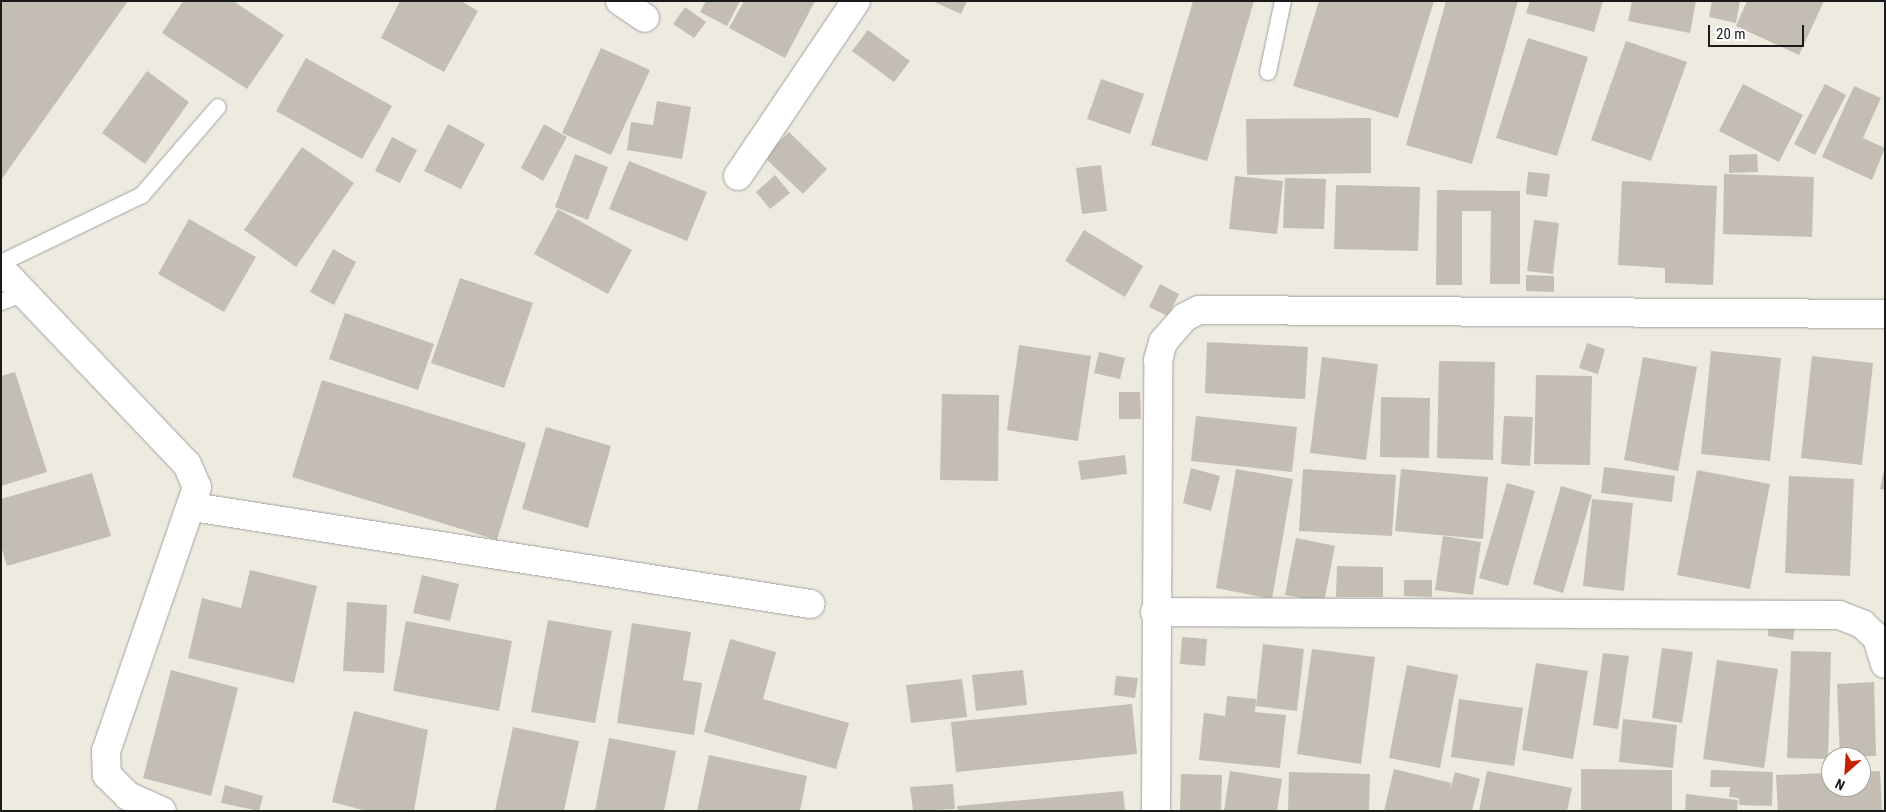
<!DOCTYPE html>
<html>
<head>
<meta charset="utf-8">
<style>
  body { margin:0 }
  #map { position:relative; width:1886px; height:812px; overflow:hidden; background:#edeadf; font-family:"Roboto Condensed",sans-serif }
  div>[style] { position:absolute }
  .building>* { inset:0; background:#c4bdb3 }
  .roads { filter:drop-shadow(0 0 1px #a1a1a1) drop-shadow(0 0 1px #a1a1a1) }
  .service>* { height:16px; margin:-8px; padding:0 8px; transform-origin:8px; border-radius:8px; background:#fff }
  .minor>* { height:28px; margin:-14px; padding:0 14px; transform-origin:14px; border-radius:14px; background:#fff }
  span { translate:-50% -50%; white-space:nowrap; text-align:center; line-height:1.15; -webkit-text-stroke:4px #fff; paint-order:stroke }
  .frame { position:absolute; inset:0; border:2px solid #1a1a1a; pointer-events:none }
  .north { position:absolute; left:1821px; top:747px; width:50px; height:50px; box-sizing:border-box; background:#fff; border:1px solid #a3a3a3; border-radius:50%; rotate:206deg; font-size:14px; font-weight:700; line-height:20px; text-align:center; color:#1a1a1a }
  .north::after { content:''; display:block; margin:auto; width:18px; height:22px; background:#c52100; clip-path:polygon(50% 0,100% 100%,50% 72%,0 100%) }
  .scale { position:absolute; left:1708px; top:25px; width:96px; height:22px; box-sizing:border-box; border:2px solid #1a1a1a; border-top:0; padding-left:6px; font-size:15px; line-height:18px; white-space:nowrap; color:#1a1a1a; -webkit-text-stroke:4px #fff; paint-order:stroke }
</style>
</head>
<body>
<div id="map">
  <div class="building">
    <div style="clip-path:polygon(1px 1px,128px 1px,1px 180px)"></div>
    <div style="clip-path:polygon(183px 1px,233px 1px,284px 35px,247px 89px,162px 33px)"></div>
    <div style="clip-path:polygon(400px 1px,461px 1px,478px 11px,444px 72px,381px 38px)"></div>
    <div style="clip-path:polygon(706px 1px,740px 1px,727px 26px,700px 12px)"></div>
    <div style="clip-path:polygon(744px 1px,815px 1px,785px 58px,729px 28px)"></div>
    <div style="clip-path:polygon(932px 1px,967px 1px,961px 14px)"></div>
    <div style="clip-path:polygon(1193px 1px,1254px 1px,1207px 161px,1151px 145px)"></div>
    <div style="clip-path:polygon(1319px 1px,1434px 1px,1398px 118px,1293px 86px)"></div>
    <div style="clip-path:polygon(1446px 1px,1518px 1px,1472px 164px,1406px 145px)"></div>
    <div style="clip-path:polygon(1530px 1px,1603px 1px,1594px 32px,1526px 13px)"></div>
    <div style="clip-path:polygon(1632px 1px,1696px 1px,1690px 33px,1628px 21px)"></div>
    <div style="clip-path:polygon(1712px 1px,1740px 1px,1736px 23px,1709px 17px)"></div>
    <div style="clip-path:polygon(1747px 1px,1824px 1px,1799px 55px,1736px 26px)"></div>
    <div style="clip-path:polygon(685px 7px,706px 22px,694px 38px,673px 24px)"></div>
    <div style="clip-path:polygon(868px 30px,910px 61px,894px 82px,852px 51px)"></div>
    <div style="clip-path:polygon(1528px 38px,1588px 57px,1557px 156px,1496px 138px)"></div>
    <div style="clip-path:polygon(1626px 41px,1687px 62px,1651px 161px,1591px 140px)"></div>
    <div style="clip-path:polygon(601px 48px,650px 70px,611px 155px,562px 133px)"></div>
    <div style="clip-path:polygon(306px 58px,392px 106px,362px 159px,276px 111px)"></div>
    <div style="clip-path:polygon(147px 71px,189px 102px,145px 164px,102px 133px)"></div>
    <div style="clip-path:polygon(1101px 79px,1144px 94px,1130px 134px,1087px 119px)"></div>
    <div style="clip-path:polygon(1743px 84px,1803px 115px,1779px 162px,1719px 131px)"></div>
    <div style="clip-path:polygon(1825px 84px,1846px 95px,1815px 155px,1794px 144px)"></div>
    <div style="clip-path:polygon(1854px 86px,1881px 98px,1863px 138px,1885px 148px,1872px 180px,1822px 157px)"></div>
    <div style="clip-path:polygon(657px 101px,691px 107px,682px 159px,627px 150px,631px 122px,653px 125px)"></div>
    <div style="clip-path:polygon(1371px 118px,1371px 173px,1247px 175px,1246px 119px)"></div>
    <div style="clip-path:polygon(448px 124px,485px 144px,461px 189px,424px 171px)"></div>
    <div style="clip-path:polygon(544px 124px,567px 137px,543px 181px,521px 168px)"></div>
    <div style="clip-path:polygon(789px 132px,827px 169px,803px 194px,764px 157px)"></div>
    <div style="clip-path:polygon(392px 137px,417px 150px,400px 183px,375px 171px)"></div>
    <div style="clip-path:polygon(302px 147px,354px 183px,296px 267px,244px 230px)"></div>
    <div style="clip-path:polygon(575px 154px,608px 167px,588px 220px,555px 207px)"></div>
    <div style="clip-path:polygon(1757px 154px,1758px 172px,1729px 173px,1729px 155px)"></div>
    <div style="clip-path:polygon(629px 161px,707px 192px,687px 241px,609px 209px)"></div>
    <div style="clip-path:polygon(1101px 165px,1107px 211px,1082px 214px,1076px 168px)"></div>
    <div style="clip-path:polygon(1528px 172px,1550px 174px,1547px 197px,1526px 194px)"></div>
    <div style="clip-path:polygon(1724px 174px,1814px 177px,1812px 237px,1723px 234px)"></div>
    <div style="clip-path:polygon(775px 175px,790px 193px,770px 209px,756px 192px)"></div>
    <div style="clip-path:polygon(1235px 176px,1283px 181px,1277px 234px,1229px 229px)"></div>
    <div style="clip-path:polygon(1285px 178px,1326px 179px,1324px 229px,1283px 228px)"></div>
    <div style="clip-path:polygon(1622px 181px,1717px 186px,1713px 285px,1665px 283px,1665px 268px,1618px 265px)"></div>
    <div style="clip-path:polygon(1336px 185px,1420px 187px,1418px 251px,1334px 249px)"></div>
    <div style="clip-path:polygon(1437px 190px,1520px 191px,1520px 284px,1490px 284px,1491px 211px,1462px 211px,1462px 285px,1436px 285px)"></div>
    <div style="clip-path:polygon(558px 209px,632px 250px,608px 294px,534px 254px)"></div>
    <div style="clip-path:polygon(189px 219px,256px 257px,224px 312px,158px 274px)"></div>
    <div style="clip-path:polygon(1534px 220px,1559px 223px,1553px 274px,1527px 271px)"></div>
    <div style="clip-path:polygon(1084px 230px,1143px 266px,1125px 297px,1065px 261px)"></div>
    <div style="clip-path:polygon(333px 249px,356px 262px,334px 305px,310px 292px)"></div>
    <div style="clip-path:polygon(1526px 275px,1554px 276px,1554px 292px,1526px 291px)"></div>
    <div style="clip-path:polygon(460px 278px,533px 303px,504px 388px,431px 363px)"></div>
    <div style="clip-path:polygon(1160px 284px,1179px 294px,1168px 316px,1149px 307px)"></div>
    <div style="clip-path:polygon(345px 313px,434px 344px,418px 390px,329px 359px)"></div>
    <div style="clip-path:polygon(1207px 342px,1308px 347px,1305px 399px,1205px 393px)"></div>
    <div style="clip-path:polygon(1587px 343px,1605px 349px,1598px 374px,1579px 368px)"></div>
    <div style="clip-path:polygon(1019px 345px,1091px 356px,1078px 441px,1007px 430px)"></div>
    <div style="clip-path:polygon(1711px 351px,1781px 358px,1770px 461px,1701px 454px)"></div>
    <div style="clip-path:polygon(1099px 352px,1125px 358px,1120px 379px,1094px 373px)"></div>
    <div style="clip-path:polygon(1812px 356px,1873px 363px,1862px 465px,1801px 458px)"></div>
    <div style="clip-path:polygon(1322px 357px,1378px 364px,1366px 460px,1310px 453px)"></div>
    <div style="clip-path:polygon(1643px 357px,1697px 367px,1678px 471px,1624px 460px)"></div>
    <div style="clip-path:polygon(1439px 361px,1495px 362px,1493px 460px,1437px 458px)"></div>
    <div style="clip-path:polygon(15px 372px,47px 472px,1px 486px,1px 376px)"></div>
    <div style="clip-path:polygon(1536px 375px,1592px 376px,1590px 465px,1534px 464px)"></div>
    <div style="clip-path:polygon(322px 380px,526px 443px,497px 540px,292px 477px)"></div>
    <div style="clip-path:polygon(1119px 392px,1140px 392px,1141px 419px,1119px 419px)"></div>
    <div style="clip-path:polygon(942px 394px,999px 395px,998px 481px,940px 480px)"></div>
    <div style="clip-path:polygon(1381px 397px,1430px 398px,1429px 458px,1380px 457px)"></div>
    <div style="clip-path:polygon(1196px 416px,1297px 427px,1292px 472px,1191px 461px)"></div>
    <div style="clip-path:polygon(1504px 416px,1533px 417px,1530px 466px,1501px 464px)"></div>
    <div style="clip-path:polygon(546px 427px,611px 446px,588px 528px,522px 509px)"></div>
    <div style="clip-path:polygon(1125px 455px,1127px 474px,1081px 480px,1078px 461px)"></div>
    <div style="clip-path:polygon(1885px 466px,1885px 490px,1880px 489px)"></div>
    <div style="clip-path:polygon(1604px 467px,1675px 476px,1672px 502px,1601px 493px)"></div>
    <div style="clip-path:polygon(1191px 468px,1220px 476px,1211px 511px,1183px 503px)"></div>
    <div style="clip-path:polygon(1236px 469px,1293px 479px,1272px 599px,1216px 588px)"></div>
    <div style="clip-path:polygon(1303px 469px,1396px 475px,1392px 536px,1299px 531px)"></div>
    <div style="clip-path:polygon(1401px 469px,1488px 477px,1483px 539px,1395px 531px)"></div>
    <div style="clip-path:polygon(1697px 470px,1770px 484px,1750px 589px,1677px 575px)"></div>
    <div style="clip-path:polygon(92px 473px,111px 536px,7px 566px,1px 546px,1px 499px)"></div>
    <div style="clip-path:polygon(1789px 476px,1854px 479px,1850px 576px,1785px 573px)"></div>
    <div style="clip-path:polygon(1507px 483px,1535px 491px,1508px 586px,1479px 578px)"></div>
    <div style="clip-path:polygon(1561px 486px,1592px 495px,1563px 593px,1533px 584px)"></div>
    <div style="clip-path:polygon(1592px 499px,1633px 503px,1624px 591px,1583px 586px)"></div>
    <div style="clip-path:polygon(1443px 536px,1481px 542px,1473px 595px,1435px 590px)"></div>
    <div style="clip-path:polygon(1296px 538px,1335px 546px,1324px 602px,1285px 595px)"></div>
    <div style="clip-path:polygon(1337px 566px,1383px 567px,1383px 597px,1336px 597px)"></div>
    <div style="clip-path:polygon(250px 570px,317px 586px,294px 683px,188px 658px,202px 598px,241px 608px)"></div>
    <div style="clip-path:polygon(422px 575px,459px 584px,450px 621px,413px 613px)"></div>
    <div style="clip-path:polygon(1404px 580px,1432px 580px,1432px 597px,1404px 596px)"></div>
    <div style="clip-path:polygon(347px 602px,387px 605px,384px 673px,343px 671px)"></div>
    <div style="clip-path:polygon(548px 620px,612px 631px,595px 723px,531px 712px)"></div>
    <div style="clip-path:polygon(406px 621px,512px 641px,499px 711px,393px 691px)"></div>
    <div style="clip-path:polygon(1769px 621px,1795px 625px,1793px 640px,1768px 636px)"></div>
    <div style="clip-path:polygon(632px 623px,691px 632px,683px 680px,702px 683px,694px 735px,617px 723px)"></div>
    <div style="clip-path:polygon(1182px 637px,1207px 639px,1205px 666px,1180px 664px)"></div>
    <div style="clip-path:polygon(730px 639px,776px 652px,763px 699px,849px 723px,836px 769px,704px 732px)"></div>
    <div style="clip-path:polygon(1263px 644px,1304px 649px,1297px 711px,1256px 706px)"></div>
    <div style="clip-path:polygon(1662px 648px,1693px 652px,1682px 723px,1652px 718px)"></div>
    <div style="clip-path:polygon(1312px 649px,1375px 657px,1361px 764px,1297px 754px)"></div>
    <div style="clip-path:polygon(1791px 651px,1831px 652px,1828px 759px,1787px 758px)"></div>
    <div style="clip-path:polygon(1603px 653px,1629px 656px,1618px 729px,1593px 725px)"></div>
    <div style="clip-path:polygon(1717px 660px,1778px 669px,1764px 768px,1703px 759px)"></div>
    <div style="clip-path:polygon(1536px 663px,1588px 671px,1573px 759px,1522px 750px)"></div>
    <div style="clip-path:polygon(1407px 665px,1458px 675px,1440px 768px,1389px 758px)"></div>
    <div style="clip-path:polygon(171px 670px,238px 688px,211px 796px,143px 778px)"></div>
    <div style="clip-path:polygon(1023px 670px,1027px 705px,976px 711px,972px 675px)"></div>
    <div style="clip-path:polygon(1116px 676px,1138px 678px,1135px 698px,1114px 695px)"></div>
    <div style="clip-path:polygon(962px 679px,967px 717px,911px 723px,906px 685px)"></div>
    <div style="clip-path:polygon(1874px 682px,1876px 756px,1840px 757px,1837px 684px)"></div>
    <div style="clip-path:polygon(1227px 696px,1256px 699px,1255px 712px,1286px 715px,1280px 768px,1199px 760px,1204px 713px,1225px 716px)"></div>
    <div style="clip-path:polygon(1459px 699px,1523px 708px,1514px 766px,1451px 757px)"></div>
    <div style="clip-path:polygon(1132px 704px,1137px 754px,956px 772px,951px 722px)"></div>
    <div style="clip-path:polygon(354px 711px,428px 730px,414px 811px,367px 811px,332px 802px)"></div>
    <div style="clip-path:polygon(1623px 719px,1677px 725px,1673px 768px,1619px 762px)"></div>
    <div style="clip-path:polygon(513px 727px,579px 741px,564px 811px,495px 811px)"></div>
    <div style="clip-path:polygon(609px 738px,676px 751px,664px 811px,595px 811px)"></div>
    <div style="clip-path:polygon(709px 755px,807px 776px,800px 811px,697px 811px)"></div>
    <div style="clip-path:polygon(1394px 769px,1451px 783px,1449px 794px,1455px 772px,1480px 779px,1472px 811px,1384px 811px)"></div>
    <div style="clip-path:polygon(1581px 769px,1672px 770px,1672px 811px,1581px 811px)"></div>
    <div style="clip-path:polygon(1711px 770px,1773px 772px,1772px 806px,1739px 805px,1739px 798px,1729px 797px,1730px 787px,1710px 787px)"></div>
    <div style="clip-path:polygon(1230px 771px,1282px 779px,1277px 811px,1224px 811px)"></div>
    <div style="clip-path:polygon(1487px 771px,1572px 788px,1567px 811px,1479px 811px)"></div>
    <div style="clip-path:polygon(1880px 771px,1882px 811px,1778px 811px,1776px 775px,1831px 773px,1831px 787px,1861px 787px,1861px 772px)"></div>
    <div style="clip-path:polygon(1289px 772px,1370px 774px,1369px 811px,1288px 811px)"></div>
    <div style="clip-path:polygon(1181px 774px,1222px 775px,1221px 811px,1180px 811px)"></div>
    <div style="clip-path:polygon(953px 784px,955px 809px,913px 811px,910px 787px)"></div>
    <div style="clip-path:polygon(225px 785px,263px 796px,259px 811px,221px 803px)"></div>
    <div style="clip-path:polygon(1123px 791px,1125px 811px,958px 811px,957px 806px)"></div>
    <div style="clip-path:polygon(1686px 794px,1738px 800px,1737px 811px,1685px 811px)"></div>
  </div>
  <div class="roads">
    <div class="service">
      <div style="left:1268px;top:72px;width:73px;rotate:-78.1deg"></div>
      <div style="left:1px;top:263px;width:157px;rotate:-25.7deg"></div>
      <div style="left:142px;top:195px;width:116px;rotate:-49.2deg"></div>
      <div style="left:1px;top:302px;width:25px;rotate:-21deg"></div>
    </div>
    <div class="minor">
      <div style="left:620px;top:1px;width:30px;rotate:34deg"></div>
      <div style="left:738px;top:176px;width:211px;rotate:-56deg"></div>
      <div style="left:1px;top:269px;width:269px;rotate:46.4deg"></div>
      <div style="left:187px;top:464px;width:25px;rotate:67deg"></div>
      <div style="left:197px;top:487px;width:279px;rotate:109deg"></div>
      <div style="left:106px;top:751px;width:24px;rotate:88deg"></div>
      <div style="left:107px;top:775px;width:30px;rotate:45deg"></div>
      <div style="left:128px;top:796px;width:37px;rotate:24deg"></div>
      <div style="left:193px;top:507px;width:625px;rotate:8.93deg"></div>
      <div style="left:1155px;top:612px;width:684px;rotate:0.25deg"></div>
      <div style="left:1839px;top:615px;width:25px;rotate:21deg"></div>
      <div style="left:1862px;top:624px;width:21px;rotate:43deg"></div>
      <div style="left:1877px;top:638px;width:27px;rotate:73deg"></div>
      <div style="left:1156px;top:811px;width:451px;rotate:-89.7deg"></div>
      <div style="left:1158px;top:360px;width:19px;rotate:-74deg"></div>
      <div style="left:1163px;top:342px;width:33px;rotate:-49deg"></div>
      <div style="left:1185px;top:317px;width:16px;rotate:-27deg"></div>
      <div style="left:1199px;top:310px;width:686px;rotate:0.33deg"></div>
    </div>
  </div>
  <div class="frame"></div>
  <div class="north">N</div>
  <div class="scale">20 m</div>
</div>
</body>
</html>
